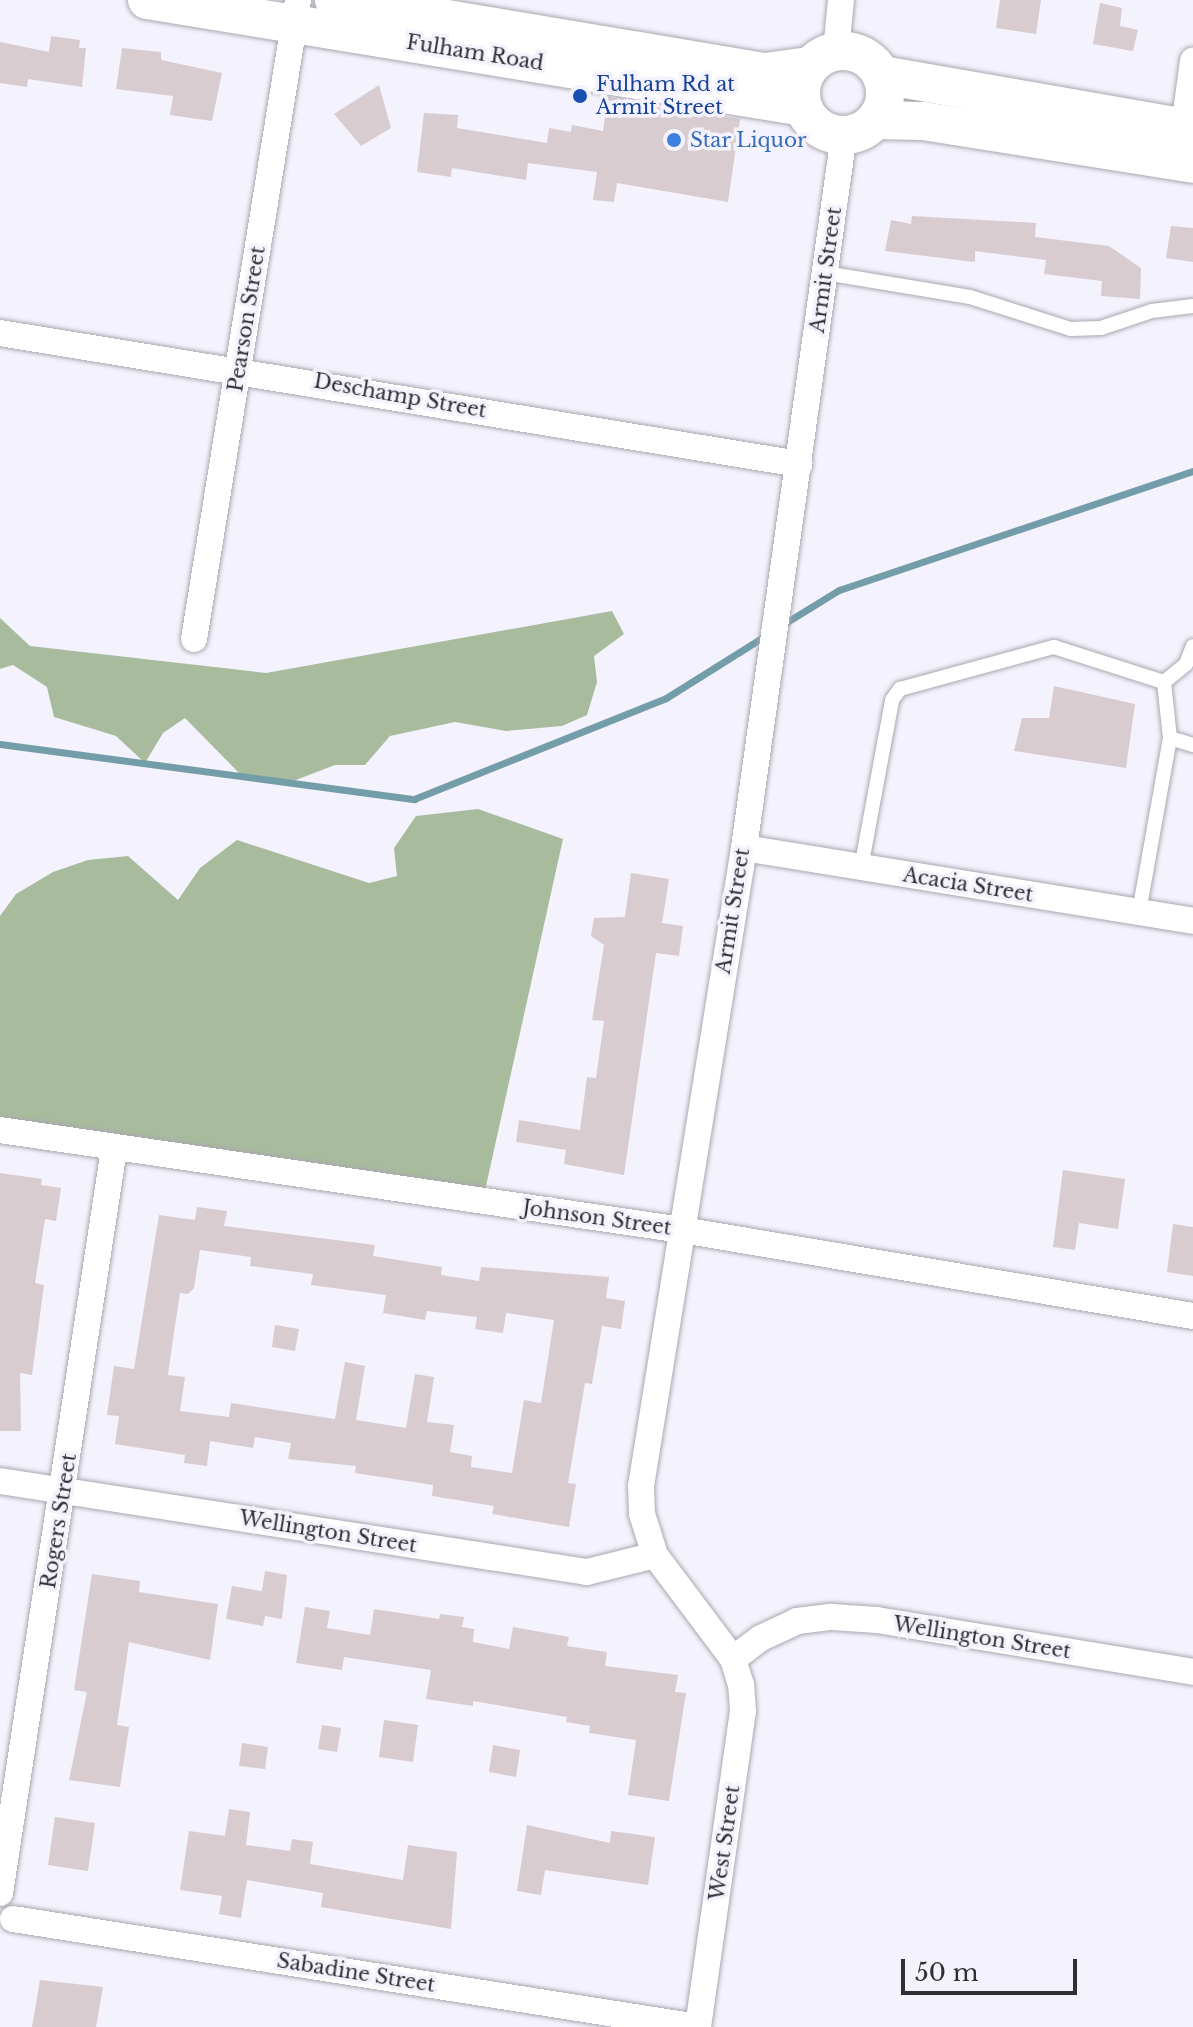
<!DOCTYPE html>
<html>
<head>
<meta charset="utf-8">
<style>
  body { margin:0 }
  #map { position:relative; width:1193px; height:2027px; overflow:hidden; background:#f4f2fc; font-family:"Libre Baskerville",serif }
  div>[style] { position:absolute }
  .forest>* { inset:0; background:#a8bc9d }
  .stream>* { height:7px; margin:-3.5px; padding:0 3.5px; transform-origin:3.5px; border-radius:3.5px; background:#749daa }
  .building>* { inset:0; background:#d8ccd0 }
  .roads { filter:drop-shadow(0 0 2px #aaa7b1) drop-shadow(0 0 2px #aaa7b1) }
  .lane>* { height:14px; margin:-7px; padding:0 7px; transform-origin:7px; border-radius:7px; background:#fff }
  .street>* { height:26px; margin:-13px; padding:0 13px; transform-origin:13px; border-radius:13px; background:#fff }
  .secondary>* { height:38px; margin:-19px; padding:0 19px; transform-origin:19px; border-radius:19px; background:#fff }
  .secondary>.ring { margin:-19px; padding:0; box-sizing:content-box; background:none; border:38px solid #fff; border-radius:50% }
  .dots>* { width:22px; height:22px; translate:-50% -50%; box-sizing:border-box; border:4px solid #f4f2fc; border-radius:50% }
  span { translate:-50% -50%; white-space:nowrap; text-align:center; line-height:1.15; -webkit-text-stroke:7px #f4f2fc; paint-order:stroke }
  .street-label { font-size:20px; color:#302f33 }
  .transit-label { font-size:20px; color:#164399 }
  .left { translate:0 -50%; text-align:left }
  .shop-label { font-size:20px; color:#366cbe }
  .scale { position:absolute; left:901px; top:1959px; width:176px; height:36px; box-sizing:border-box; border:4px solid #302f33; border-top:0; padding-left:10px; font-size:24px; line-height:28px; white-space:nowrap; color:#302f33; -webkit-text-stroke:6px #f4f2fc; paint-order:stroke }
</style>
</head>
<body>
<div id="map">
  <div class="forest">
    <div style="clip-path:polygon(612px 611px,624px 634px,594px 656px,597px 682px,587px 715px,562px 726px,506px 731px,455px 722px,390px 736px,365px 765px,335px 765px,288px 783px,242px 776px,185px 718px,163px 733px,145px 763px,116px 736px,54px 717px,47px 687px,13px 665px,0 669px,0 618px,30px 646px,266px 673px)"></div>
    <div style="clip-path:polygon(478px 809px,563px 839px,484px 1195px,0 1118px,0 916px,16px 894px,53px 872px,88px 860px,128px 856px,178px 900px,200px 868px,237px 840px,369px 883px,397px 876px,394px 848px,416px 816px)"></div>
  </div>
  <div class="stream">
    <div style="left:782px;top:625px;width:67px;rotate:-31.6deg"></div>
    <div style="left:839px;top:590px;width:373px;rotate:-18.6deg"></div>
    <div style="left:0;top:744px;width:418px;rotate:7.6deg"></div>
    <div style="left:414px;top:799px;width:271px;rotate:-21.8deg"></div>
    <div style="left:666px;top:698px;width:120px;rotate:-32.1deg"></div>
  </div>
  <div class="building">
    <div style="clip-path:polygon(1000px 0,1041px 0,1036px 34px,996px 28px)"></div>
    <div style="clip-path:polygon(1100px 3px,1122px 8px,1120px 26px,1138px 30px,1133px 51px,1093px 44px)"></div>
    <div style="clip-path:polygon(51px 36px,80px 40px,79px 48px,86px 48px,82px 87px,28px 79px,27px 87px,0 83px,0 42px,49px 52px)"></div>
    <div style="clip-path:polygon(122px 48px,161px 52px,161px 60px,222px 73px,212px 121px,170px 115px,173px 96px,116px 89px)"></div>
    <div style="clip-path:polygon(379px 85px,391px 128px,361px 146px,334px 114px)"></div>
    <div style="clip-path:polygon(608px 97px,740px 119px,728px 202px,617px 183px,614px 202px,593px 200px,597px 172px,528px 163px,526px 180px,452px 168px,451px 177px,417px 172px,424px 113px,458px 115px,457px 128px,547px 143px,549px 128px,571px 132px,572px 125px,603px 131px)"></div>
    <div style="clip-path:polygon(912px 216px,1036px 223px,1035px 237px,1109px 246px,1141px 268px,1140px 299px,1101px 296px,1102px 281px,1044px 274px,1046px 260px,975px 251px,975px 262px,885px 251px,891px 220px,911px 224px)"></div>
    <div style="clip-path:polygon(1171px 226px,1193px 228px,1193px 262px,1166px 258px)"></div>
    <div style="clip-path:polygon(1054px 686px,1135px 704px,1126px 768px,1014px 751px,1022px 718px,1049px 718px)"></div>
    <div style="clip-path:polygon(631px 873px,669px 879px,662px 923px,683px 926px,679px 956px,656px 953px,624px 1175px,564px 1164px,566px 1150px,516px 1142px,519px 1120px,580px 1130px,587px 1077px,596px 1078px,604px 1021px,592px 1020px,604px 945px,591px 936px,594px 918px,625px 917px)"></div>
    <div style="clip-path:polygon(1063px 1170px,1125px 1179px,1118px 1229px,1079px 1223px,1075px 1250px,1053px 1247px)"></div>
    <div style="clip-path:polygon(0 1173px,42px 1179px,41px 1185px,61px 1188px,56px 1221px,45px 1219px,35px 1283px,44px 1285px,32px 1375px,20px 1373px,21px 1431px,0 1431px)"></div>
    <div style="clip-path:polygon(evenodd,197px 1207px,227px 1211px,224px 1226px,375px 1245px,373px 1256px,442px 1267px,441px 1275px,479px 1281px,481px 1267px,609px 1277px,606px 1298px,625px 1301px,621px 1329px,602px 1326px,592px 1384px,585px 1383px,568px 1483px,576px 1484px,569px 1527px,492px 1514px,494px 1506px,432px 1496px,433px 1485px,355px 1473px,356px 1466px,288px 1459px,291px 1443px,255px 1437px,253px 1448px,210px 1441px,207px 1466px,184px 1463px,185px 1455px,115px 1444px,119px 1416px,107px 1415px,114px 1366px,134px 1369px,159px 1215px,195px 1220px,197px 1207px,200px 1250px,251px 1257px,250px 1266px,313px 1274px,311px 1285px,386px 1295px,383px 1313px,425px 1320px,427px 1311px,477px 1317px,475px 1329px,503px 1333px,506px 1313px,554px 1320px,541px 1403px,524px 1400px,512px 1473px,471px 1467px,472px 1456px,450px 1452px,454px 1425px,427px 1422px,434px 1377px,415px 1374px,406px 1428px,356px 1420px,365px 1366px,345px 1362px,335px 1419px,231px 1403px,229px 1417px,180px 1411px,185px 1377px,168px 1375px,173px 1339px,180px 1293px,188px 1294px,194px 1288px,200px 1250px)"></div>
    <div style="clip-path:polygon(1173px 1224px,1193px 1227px,1193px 1276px,1167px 1272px)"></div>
    <div style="clip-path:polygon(275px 1325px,299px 1329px,295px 1351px,272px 1347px)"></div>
    <div style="clip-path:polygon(265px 1571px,287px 1575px,282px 1619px,265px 1616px,263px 1626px,226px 1619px,232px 1586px,262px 1591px)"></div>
    <div style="clip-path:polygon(92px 1574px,140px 1581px,139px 1592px,218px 1604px,210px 1660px,129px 1642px,117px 1725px,129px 1727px,120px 1787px,69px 1780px,87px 1692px,74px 1690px)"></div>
    <div style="clip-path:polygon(305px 1607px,330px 1611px,327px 1628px,370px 1635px,374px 1609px,439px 1619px,440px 1614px,464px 1617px,462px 1627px,474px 1629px,473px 1642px,509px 1649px,513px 1627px,569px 1637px,567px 1646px,607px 1652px,605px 1666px,678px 1675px,675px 1692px,686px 1693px,669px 1801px,628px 1795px,636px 1740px,589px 1733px,590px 1726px,566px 1722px,567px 1717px,473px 1701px,473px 1706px,426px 1699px,431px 1670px,344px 1657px,342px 1670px,296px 1663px)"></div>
    <div style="clip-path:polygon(384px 1720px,418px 1725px,413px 1762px,379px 1757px)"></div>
    <div style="clip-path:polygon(322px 1725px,341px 1728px,337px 1752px,318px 1749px)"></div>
    <div style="clip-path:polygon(242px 1743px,268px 1747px,265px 1769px,239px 1766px)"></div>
    <div style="clip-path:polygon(493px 1745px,520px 1750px,516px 1777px,489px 1772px)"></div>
    <div style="clip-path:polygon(229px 1809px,250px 1812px,246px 1845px,290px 1851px,292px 1839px,313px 1842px,310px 1864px,403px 1880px,408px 1845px,457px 1852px,451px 1929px,321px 1907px,323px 1893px,247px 1880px,241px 1918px,219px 1914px,222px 1896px,180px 1890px,189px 1831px,225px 1836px)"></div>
    <div style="clip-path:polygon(55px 1817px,95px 1823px,88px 1871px,48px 1865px)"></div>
    <div style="clip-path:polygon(527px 1825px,610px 1843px,611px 1831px,655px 1837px,648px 1885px,545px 1870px,541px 1895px,517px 1891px)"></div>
    <div style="clip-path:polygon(40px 1980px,103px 1987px,96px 2027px,32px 2027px)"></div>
  </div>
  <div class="roads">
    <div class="lane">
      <div style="left:825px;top:273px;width:147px;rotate:9.4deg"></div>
      <div style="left:970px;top:297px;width:106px;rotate:17.6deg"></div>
      <div style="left:1071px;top:329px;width:30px;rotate:-2deg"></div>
      <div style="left:1101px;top:328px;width:54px;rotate:-18.4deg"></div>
      <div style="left:1152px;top:311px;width:41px;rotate:-7deg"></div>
      <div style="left:1164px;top:682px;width:56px;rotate:83.9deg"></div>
      <div style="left:1170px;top:738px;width:24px;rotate:17deg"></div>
      <div style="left:1164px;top:682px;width:28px;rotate:-39deg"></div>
      <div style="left:1186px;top:664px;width:19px;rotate:-69deg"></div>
      <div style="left:861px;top:868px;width:171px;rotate:-79.5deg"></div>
      <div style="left:892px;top:700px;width:14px;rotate:-54deg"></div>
      <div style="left:900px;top:689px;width:160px;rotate:-15.3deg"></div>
      <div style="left:1054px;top:647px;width:115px;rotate:17.7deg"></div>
      <div style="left:1139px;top:912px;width:177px;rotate:-79.9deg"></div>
    </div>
    <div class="street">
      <div style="left:836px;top:51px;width:51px;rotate:-84.4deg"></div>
      <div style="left:1184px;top:127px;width:67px;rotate:-82.2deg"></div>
      <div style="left:0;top:333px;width:810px;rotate:9.31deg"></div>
      <div style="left:194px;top:639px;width:647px;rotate:-80.76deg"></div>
      <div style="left:744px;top:848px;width:455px;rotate:9.2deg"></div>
      <div style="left:0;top:1130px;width:689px;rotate:8.34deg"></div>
      <div style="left:682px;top:1230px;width:518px;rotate:9.55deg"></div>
      <div style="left:0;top:1481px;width:594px;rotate:8.81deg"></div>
      <div style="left:587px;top:1572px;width:70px;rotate:-14deg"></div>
      <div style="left:733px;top:1659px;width:35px;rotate:-37deg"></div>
      <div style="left:761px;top:1638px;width:40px;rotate:-25deg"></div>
      <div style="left:797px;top:1621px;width:35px;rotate:-7deg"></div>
      <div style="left:832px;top:1617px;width:45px;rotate:3.8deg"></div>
      <div style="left:877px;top:1620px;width:320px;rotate:9.3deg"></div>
      <div style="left:0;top:1893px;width:753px;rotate:-81.29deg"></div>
      <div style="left:13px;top:1919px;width:693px;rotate:8.96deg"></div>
      <div style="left:698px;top:2027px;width:319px;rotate:-81.9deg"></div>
      <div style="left:743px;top:1711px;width:26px;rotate:-94deg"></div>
      <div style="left:741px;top:1685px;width:27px;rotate:-107deg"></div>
      <div style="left:733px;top:1659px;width:130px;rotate:-126.9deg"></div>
      <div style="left:655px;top:1555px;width:43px;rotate:-107.6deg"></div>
      <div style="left:642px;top:1514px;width:28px;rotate:-92deg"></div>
      <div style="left:641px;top:1486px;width:646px;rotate:-80.83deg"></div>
      <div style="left:744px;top:848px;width:720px;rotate:-82.02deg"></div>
    </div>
    <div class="secondary">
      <div style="left:147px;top:0;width:665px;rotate:9.26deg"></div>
      <div style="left:334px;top:0;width:437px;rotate:9.5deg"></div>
      <div style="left:765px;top:72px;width:44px;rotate:-7.8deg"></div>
      <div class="ring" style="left:801px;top:51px;width:46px;height:46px"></div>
      <div style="left:882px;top:75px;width:316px;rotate:9.9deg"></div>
      <div style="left:875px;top:120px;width:48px;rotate:1.2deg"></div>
      <div style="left:923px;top:121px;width:273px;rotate:9deg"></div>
    </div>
  </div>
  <div class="dots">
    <div style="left:580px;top:96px;background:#1a4fb4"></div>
    <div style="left:674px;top:140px;background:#3f7fe0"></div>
  </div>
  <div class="street-label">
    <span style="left:475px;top:53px;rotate:9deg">Fulham Road</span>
    <span style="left:826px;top:270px;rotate:-82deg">Armit Street</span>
    <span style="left:247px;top:319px;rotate:-81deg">Pearson Street</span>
    <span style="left:400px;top:396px;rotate:10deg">Deschamp Street</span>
    <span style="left:968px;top:885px;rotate:9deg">Acacia Street</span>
    <span style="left:733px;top:911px;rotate:-81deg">Armit Street</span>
    <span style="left:597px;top:1218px;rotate:8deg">Johnson Street</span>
    <span style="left:59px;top:1521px;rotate:-81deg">Rogers Street</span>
    <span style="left:328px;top:1532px;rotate:9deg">Wellington Street</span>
    <span style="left:982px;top:1638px;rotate:9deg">Wellington Street</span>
    <span style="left:725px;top:1843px;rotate:-82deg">West Street</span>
    <span style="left:356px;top:1973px;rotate:9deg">Sabadine Street</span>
  </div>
  <div class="transit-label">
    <span class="left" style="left:596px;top:96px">Fulham Rd at<br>Armit Street</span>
  </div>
  <div class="shop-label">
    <span class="left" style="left:690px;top:140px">Star Liquor</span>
  </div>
  <div class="scale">50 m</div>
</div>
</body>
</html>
